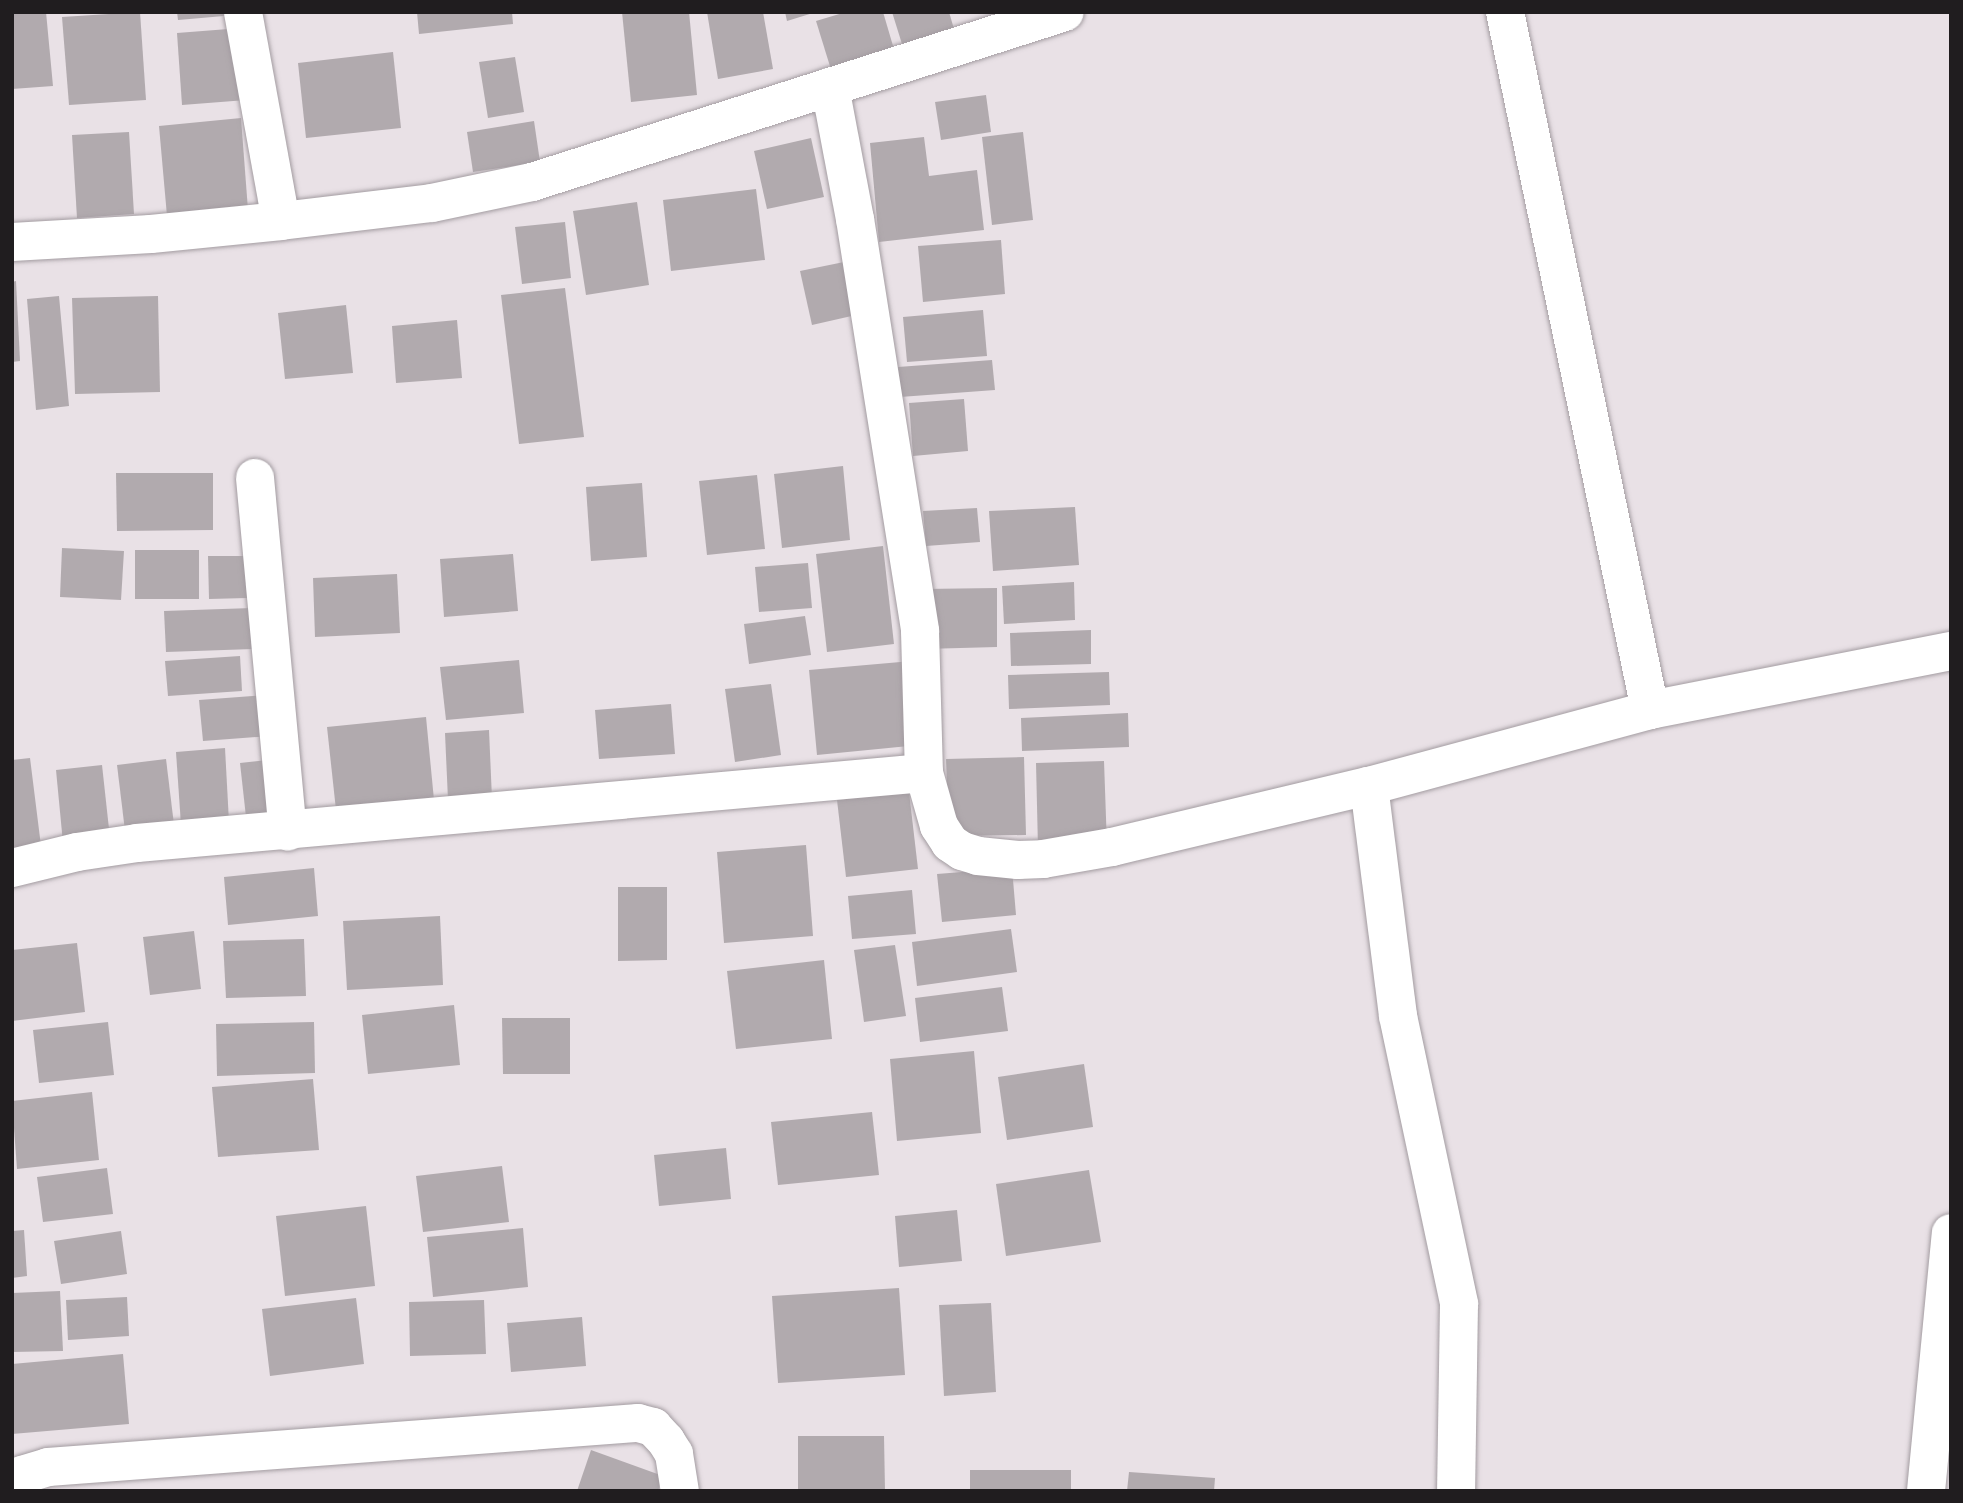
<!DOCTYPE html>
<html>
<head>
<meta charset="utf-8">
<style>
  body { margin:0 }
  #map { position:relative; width:1963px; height:1503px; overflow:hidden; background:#e9e1e6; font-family:"Space Grotesk",sans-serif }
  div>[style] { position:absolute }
  .building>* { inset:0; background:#b1aaae }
  .roads { filter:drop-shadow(0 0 2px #a39ca1) drop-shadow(0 0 2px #a39ca1) }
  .minor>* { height:38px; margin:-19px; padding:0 19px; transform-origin:19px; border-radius:19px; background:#fff }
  span { translate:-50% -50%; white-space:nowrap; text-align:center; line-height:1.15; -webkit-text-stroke:5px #f6eef3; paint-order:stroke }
  .frame { position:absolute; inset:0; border:14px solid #201d1f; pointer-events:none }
</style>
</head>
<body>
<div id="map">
  <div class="building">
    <div style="clip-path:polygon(12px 12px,46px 12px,53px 86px,12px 89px)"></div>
    <div style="clip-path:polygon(140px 12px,146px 100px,69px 105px,62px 17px)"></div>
    <div style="clip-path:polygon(177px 12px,247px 12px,247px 14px,178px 20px)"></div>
    <div style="clip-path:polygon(417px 12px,512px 12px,513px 24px,419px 34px)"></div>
    <div style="clip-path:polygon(622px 12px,689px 12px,697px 95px,631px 102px)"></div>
    <div style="clip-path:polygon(707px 12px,763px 12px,773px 69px,718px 79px)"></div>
    <div style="clip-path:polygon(785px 12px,813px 12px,813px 13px,787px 21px)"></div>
    <div style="clip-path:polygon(846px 12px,883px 12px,896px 56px,833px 76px,816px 21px)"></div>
    <div style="clip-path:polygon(892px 12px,949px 12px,954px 29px,902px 44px)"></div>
    <div style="clip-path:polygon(254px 27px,259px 99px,182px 105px,177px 33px)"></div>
    <div style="clip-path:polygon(393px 52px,401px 128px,306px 138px,298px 63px)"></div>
    <div style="clip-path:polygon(515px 57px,524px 112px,488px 118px,479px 62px)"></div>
    <div style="clip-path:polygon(986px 95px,991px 132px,941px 140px,935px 102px)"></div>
    <div style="clip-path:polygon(241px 118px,248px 210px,167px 216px,159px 126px)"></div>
    <div style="clip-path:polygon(534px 121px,540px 162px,473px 172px,467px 132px)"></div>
    <div style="clip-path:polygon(129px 132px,134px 214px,77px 218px,72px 135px)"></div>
    <div style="clip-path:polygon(1023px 132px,1033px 220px,992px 225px,982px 137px)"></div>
    <div style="clip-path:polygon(924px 137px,929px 176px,977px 170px,984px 230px,879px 242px,870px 143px)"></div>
    <div style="clip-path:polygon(811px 138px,824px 197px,767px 209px,754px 151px)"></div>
    <div style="clip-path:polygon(756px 189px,765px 260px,671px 271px,663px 200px)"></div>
    <div style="clip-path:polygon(637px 202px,649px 285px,586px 295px,573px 211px)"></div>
    <div style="clip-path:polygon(565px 222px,571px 278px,522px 284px,515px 227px)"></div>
    <div style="clip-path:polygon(1001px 240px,1005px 294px,923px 302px,918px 246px)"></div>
    <div style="clip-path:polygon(844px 262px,856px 315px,812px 325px,800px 271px)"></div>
    <div style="clip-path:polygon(16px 281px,20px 361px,12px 362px,12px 282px)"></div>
    <div style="clip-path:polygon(565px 288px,584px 437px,519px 444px,501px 295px)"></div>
    <div style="clip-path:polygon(59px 296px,69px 406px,36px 410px,27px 299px)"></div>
    <div style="clip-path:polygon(158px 296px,160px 392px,75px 394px,72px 298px)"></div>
    <div style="clip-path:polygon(346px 305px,353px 373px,285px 379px,278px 313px)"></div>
    <div style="clip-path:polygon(983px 310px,987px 356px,907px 362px,903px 317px)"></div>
    <div style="clip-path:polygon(457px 320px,462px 378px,396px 383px,392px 326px)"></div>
    <div style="clip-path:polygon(992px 360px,995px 390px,900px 397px,898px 367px)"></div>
    <div style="clip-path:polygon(964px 399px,968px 451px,913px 456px,909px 403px)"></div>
    <div style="clip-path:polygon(843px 466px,850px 540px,782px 548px,774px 474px)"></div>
    <div style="clip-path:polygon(116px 473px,213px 473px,213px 530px,117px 531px)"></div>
    <div style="clip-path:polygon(757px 475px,765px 549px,707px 555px,699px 481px)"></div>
    <div style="clip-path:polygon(642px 483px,647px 557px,591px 561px,586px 487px)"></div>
    <div style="clip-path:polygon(1075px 507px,1079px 565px,993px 571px,989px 511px)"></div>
    <div style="clip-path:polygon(977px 508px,980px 542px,926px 546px,923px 511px)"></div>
    <div style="clip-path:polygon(883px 546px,894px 644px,827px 652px,816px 554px)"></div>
    <div style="clip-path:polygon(62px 548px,124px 551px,121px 600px,60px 597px)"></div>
    <div style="clip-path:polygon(135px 550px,199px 550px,199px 599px,135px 599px)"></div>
    <div style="clip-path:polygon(513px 554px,518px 611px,444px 617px,440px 559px)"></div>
    <div style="clip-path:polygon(208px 556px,247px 556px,247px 598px,209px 599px)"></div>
    <div style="clip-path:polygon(808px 563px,812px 608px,759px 612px,755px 567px)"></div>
    <div style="clip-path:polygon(397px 574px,400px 633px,315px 637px,313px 578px)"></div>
    <div style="clip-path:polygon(1074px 582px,1075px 620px,1004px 624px,1002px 586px)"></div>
    <div style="clip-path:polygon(997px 588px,997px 647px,924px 649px,923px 589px)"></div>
    <div style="clip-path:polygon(252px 608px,253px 649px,166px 652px,164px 611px)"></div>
    <div style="clip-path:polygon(805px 616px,811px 655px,749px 664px,744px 624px)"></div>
    <div style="clip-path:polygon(1091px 630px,1091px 664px,1011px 666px,1010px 633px)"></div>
    <div style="clip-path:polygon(240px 656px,242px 691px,168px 696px,165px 661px)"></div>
    <div style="clip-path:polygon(519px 660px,524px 713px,446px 720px,440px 667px)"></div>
    <div style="clip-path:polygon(912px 661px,919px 745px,817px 755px,809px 670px)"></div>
    <div style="clip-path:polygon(1109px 672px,1110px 705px,1009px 709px,1008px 675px)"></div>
    <div style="clip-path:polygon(771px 684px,781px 755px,735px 762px,725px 689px)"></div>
    <div style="clip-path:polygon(268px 695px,271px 736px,203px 741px,199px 700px)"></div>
    <div style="clip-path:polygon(671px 704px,675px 754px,599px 759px,595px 710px)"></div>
    <div style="clip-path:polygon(1128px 713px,1129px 747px,1022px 751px,1021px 718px)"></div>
    <div style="clip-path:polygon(426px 717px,434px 800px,336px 810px,327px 727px)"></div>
    <div style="clip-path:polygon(489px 730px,492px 799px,448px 800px,445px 733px)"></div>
    <div style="clip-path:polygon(225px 748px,229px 822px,181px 825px,176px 752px)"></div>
    <div style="clip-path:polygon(1024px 757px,1026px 835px,949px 836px,946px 759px)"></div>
    <div style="clip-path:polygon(30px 758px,42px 854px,12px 858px,12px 760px)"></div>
    <div style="clip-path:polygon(166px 759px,175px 833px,126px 839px,117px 765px)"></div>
    <div style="clip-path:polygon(276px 759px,281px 814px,246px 817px,240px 763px)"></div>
    <div style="clip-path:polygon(1104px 761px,1107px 846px,1038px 848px,1036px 763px)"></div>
    <div style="clip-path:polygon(102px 765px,110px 838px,63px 843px,56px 770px)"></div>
    <div style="clip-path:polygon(909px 792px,918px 869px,846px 877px,837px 800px)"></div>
    <div style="clip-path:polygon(806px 845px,813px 936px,724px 943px,717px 852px)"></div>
    <div style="clip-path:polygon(314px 868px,318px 916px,228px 925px,224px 877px)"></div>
    <div style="clip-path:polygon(1012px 868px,1016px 915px,942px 922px,937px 874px)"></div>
    <div style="clip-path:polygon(618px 887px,667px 887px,667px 960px,618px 961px)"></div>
    <div style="clip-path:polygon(912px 890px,916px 934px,852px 939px,848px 896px)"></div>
    <div style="clip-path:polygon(440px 916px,443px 985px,347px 990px,343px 921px)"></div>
    <div style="clip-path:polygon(1011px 929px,1017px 972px,917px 986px,912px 942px)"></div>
    <div style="clip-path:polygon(194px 931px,201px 989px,150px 995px,143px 937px)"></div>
    <div style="clip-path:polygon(304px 939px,306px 996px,226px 998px,223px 941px)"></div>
    <div style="clip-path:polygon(77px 943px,85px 1012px,12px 1021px,12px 950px)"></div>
    <div style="clip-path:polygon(895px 945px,906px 1016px,864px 1022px,854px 950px)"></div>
    <div style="clip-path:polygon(824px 960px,832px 1039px,736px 1049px,727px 971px)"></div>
    <div style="clip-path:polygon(1002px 987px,1008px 1031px,920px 1042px,915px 998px)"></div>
    <div style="clip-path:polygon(454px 1005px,460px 1065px,368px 1074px,362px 1015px)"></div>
    <div style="clip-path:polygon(502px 1018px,570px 1018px,570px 1074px,503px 1074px)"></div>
    <div style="clip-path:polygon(108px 1022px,114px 1075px,39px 1083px,33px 1030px)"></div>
    <div style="clip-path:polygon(314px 1022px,315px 1073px,217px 1076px,216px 1024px)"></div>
    <div style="clip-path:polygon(974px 1051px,981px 1133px,897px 1141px,890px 1059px)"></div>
    <div style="clip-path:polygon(1084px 1064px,1093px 1127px,1007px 1140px,998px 1077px)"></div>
    <div style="clip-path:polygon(313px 1079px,319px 1150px,218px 1157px,212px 1087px)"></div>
    <div style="clip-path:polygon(92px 1092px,99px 1160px,17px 1169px,12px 1101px)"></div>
    <div style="clip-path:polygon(872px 1112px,879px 1175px,778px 1185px,771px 1122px)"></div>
    <div style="clip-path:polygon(726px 1148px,731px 1199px,659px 1206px,654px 1155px)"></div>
    <div style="clip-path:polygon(502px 1166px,509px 1222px,423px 1232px,416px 1176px)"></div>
    <div style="clip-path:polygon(107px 1168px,113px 1214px,43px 1222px,37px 1177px)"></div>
    <div style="clip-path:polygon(1089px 1170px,1101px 1242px,1006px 1256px,996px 1184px)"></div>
    <div style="clip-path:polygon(366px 1206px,375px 1286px,285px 1296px,276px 1216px)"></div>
    <div style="clip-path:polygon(957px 1210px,962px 1261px,899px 1267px,895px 1216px)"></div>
    <div style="clip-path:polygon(523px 1228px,528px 1287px,433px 1297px,427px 1237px)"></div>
    <div style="clip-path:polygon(24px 1230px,27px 1276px,12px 1278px,12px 1231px)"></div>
    <div style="clip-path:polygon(121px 1231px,127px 1274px,61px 1284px,54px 1241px)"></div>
    <div style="clip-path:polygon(899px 1288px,905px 1375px,778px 1383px,772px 1296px)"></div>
    <div style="clip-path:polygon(60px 1291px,63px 1351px,12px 1352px,12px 1293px)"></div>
    <div style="clip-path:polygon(127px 1297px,129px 1336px,68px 1340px,66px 1300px)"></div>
    <div style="clip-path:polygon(356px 1298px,364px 1364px,270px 1376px,262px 1309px)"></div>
    <div style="clip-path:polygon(484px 1300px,486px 1354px,410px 1356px,409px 1302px)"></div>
    <div style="clip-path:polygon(991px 1303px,996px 1392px,944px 1396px,939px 1305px)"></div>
    <div style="clip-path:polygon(582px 1317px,586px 1366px,511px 1372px,507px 1323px)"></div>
    <div style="clip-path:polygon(123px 1354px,129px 1424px,12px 1434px,12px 1364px)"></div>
    <div style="clip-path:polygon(798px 1436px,884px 1436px,885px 1491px,798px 1491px)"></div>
    <div style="clip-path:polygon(591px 1450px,663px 1476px,658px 1491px,577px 1491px)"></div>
    <div style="clip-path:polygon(970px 1470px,1071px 1470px,1071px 1491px,970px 1491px)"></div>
    <div style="clip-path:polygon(1129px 1472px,1215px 1478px,1214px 1491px,1127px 1491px)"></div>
  </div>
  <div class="roads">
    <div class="minor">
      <div style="left:243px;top:12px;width:212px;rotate:79.7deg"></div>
      <div style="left:1505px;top:12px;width:713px;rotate:78.26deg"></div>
      <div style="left:830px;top:87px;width:134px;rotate:79.3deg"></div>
      <div style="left:855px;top:219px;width:417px;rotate:81deg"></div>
      <div style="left:920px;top:631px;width:142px;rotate:88.4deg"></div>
      <div style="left:12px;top:242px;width:139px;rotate:-3.3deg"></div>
      <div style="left:151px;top:234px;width:131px;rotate:-5.7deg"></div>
      <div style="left:281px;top:221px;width:152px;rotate:-6.8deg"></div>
      <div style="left:432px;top:203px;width:102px;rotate:-11.9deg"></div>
      <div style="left:532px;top:182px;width:559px;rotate:-17.69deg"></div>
      <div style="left:255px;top:478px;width:355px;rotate:84.7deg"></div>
      <div style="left:1369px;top:786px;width:232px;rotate:82.8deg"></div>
      <div style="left:1398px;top:1016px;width:294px;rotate:78deg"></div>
      <div style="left:1459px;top:1304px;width:187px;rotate:90.9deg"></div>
      <div style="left:12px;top:868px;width:67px;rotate:-13.8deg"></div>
      <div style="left:77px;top:852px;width:61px;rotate:-8.5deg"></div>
      <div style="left:137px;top:843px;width:790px;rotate:-5.08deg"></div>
      <div style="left:924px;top:773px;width:55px;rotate:74.2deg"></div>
      <div style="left:939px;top:826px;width:20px;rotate:57deg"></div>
      <div style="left:950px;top:843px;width:14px;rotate:34deg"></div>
      <div style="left:962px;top:851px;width:17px;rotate:17deg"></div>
      <div style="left:978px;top:856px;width:40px;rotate:5.7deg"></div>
      <div style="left:1018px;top:860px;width:25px;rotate:-2deg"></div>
      <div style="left:1043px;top:859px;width:70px;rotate:-9.9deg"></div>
      <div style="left:1112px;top:847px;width:264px;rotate:-13.4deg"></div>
      <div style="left:1369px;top:786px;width:291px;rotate:-15.1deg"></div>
      <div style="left:1650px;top:710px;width:307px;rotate:-11.1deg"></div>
      <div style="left:12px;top:1488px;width:11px;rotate:-68deg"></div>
      <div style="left:16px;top:1478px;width:7px;rotate:-27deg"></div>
      <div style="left:22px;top:1475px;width:27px;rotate:-17deg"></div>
      <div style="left:48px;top:1467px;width:592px;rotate:-4.27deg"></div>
      <div style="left:638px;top:1423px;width:16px;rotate:15deg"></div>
      <div style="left:653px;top:1427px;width:19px;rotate:47deg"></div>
      <div style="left:666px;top:1441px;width:15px;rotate:58deg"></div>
      <div style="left:674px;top:1454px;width:37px;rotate:81deg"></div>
      <div style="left:1926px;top:1491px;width:259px;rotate:-84.5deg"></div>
    </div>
  </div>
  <div class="frame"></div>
</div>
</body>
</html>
